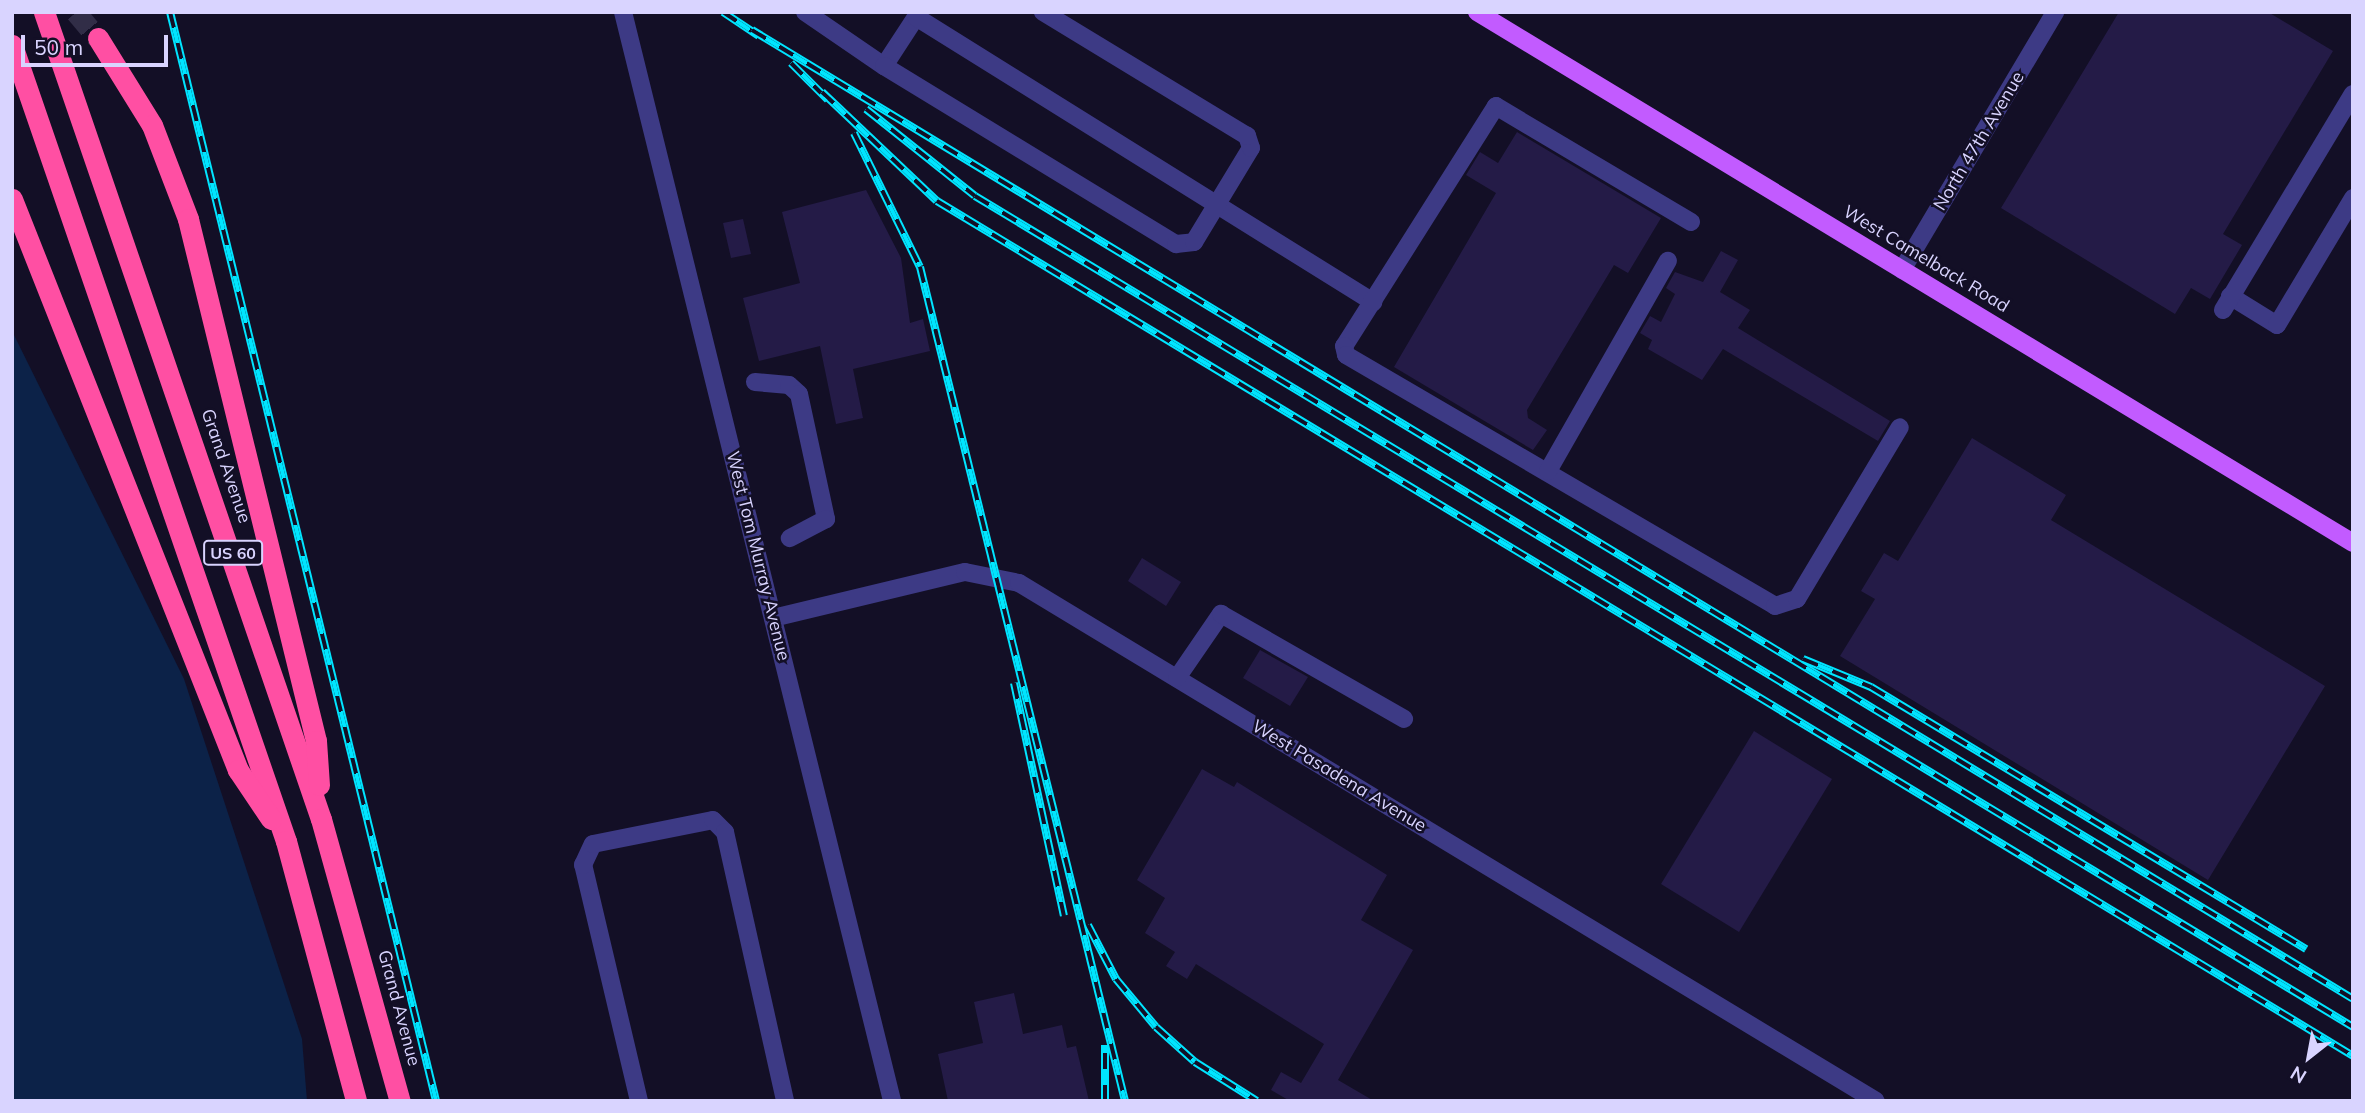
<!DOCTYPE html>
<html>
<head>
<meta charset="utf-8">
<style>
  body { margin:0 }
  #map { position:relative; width:2365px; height:1113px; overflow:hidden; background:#130f26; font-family:Mulish,sans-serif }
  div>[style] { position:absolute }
  .water>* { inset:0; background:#0c2248 }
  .building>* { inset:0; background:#241b47 }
  .highway-tunnel>* { height:21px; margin-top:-10.5px; transform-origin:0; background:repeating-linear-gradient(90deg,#312d47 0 21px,transparent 0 31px) }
  .minor>* { height:18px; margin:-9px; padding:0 9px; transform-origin:9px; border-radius:9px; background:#3d3a85 }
  .major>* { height:18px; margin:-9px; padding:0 9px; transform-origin:9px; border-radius:9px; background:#c25bff }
  .highway>* { height:21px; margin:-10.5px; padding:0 10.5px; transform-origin:10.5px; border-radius:10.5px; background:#ff4fa3 }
  .rail>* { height:8px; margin-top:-4px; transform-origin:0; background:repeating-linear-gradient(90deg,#130f26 0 16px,#00e5ff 0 32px); box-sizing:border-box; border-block:2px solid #00e5ff }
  span { translate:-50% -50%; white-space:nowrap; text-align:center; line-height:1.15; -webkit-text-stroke:5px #130f26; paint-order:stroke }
  .shield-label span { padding:2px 5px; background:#130f26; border:2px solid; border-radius:5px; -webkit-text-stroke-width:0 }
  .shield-label { font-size:16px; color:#d9d4ff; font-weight:700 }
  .street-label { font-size:18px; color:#d9d4ff }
  .frame { position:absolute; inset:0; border:14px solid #d9d4ff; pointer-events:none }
  .north { position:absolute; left:2274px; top:1022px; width:70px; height:70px; -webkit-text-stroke:5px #130f26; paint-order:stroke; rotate:211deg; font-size:19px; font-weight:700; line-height:28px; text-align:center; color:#d9d4ff }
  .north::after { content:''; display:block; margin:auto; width:24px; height:32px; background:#d9d4ff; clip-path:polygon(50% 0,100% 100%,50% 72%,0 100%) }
  .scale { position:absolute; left:21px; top:35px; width:147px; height:32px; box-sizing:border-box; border:4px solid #d9d4ff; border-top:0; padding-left:9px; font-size:21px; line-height:24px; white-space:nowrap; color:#d9d4ff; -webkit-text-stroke:5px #130f26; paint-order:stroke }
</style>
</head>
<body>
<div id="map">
  <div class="water">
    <div style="clip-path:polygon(12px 331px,184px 679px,302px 1039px,307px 1101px,12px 1101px)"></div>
  </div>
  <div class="building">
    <div style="clip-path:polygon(2119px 12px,2268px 12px,2333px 51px,2223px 234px,2242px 245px,2210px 299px,2191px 288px,2175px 314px,2001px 208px)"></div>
    <div style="clip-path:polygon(1517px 132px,1661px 218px,1628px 273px,1614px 265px,1527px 410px,1528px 418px,1547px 430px,1533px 450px,1394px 367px,1496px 193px,1466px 175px,1480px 152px,1498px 163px)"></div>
    <div style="clip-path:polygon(866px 190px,901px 258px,910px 323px,923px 319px,930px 351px,853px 369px,863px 418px,836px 424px,820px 346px,759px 361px,743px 298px,800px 283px,782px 212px)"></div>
    <div style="clip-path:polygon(743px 219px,751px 254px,731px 258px,723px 223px)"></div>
    <div style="clip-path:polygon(1721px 251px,1738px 260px,1720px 292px,1750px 310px,1738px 328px,1890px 421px,1878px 441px,1723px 349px,1702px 380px,1648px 349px,1652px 340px,1640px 333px,1650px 316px,1661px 322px,1675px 294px,1666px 288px,1675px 272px,1703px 282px)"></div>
    <div style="clip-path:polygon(1972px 438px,2066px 495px,2051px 520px,2325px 686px,2208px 880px,1840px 656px,1875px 599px,1861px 591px,1884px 553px,1898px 561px)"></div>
    <div style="clip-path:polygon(1142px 558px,1181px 582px,1166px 606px,1128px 581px)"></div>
    <div style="clip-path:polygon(1260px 650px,1308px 677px,1290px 706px,1243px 678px)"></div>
    <div style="clip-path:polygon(1754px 731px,1832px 779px,1739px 932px,1661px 884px)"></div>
    <div style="clip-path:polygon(1202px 769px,1234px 787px,1237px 782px,1387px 875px,1361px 920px,1413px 950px,1338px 1080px,1374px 1101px,1290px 1101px,1271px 1090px,1281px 1072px,1301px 1083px,1324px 1044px,1196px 964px,1187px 979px,1166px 966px,1175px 952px,1145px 933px,1165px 898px,1137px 880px)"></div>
    <div style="clip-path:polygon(1014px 993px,1023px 1034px,1062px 1025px,1067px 1048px,1076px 1046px,1089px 1101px,948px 1101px,938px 1054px,983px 1043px,974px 1002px)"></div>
  </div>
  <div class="highway-tunnel">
    <div style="left:76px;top:12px;width:34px;rotate:50deg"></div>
  </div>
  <div class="minor">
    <div style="left:623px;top:12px;width:1122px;rotate:76.12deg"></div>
    <div style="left:805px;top:12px;width:96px;rotate:34.4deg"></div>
    <div style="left:884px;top:66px;width:59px;rotate:-56.9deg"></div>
    <div style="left:916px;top:17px;width:539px;rotate:31.95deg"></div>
    <div style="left:884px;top:66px;width:342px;rotate:31.4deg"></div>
    <div style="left:1176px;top:244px;width:18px;rotate:-6deg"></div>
    <div style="left:1194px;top:242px;width:110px;rotate:-58.8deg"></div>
    <div style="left:1251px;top:148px;width:13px;rotate:-108deg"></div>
    <div style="left:1247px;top:136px;width:239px;rotate:-148.7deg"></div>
    <div style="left:1691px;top:222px;width:227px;rotate:-149.3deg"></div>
    <div style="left:1496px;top:106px;width:284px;rotate:122.3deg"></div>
    <div style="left:1344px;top:346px;width:9px;rotate:77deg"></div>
    <div style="left:1346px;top:355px;width:497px;rotate:30.3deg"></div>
    <div style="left:1775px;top:606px;width:23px;rotate:-18deg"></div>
    <div style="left:1797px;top:599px;width:200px;rotate:-59.1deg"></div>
    <div style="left:1902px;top:270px;width:300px;rotate:-59.3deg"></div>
    <div style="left:2230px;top:296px;width:55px;rotate:31.7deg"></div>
    <div style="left:2277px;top:325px;width:148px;rotate:-59.1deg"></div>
    <div style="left:2223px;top:310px;width:252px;rotate:-59deg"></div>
    <div style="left:755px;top:382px;width:34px;rotate:5deg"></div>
    <div style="left:789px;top:385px;width:13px;rotate:42deg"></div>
    <div style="left:799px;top:394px;width:128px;rotate:77.8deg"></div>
    <div style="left:826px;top:519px;width:41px;rotate:152.2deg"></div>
    <div style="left:1548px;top:471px;width:242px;rotate:-60.3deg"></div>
    <div style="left:773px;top:618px;width:197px;rotate:-13.5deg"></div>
    <div style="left:965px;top:572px;width:55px;rotate:11.5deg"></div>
    <div style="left:1019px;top:583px;width:1001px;rotate:31.15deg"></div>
    <div style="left:1177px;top:678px;width:78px;rotate:-55.5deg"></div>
    <div style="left:1221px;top:614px;width:211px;rotate:29.8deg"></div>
    <div style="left:639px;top:1101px;width:243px;rotate:-103.3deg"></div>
    <div style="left:583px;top:865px;width:23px;rotate:-65deg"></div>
    <div style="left:593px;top:844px;width:122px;rotate:-11.3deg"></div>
    <div style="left:713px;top:820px;width:17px;rotate:45deg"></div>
    <div style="left:725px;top:832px;width:276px;rotate:77.4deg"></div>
  </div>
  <div class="major">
    <div style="left:1477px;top:12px;width:1024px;rotate:31.22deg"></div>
  </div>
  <div class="highway">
    <div style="left:44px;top:12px;width:853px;rotate:71.06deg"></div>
    <div style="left:321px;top:819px;width:293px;rotate:74.4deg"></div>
    <div style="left:98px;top:38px;width:102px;rotate:58.2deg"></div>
    <div style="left:152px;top:125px;width:101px;rotate:69deg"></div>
    <div style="left:188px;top:219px;width:537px;rotate:76.22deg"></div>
    <div style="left:316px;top:741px;width:44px;rotate:86.1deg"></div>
    <div style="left:12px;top:45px;width:842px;rotate:71.01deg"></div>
    <div style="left:286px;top:841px;width:269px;rotate:74.9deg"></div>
    <div style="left:12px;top:199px;width:614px;rotate:68.41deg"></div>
    <div style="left:238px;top:770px;width:59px;rotate:56deg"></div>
  </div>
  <div class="rail">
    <div style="left:170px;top:12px;width:1121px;rotate:76.27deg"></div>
    <div style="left:723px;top:12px;width:43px;rotate:33.7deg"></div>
    <div style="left:752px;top:30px;width:1871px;rotate:31.18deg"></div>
    <div style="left:791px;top:63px;width:52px;rotate:45deg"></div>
    <div style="left:822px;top:92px;width:158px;rotate:43.5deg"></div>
    <div style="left:937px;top:201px;width:1654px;rotate:31.12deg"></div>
    <div style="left:866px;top:109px;width:139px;rotate:38.6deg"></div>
    <div style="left:975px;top:196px;width:1609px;rotate:31.09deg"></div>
    <div style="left:854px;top:133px;width:149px;rotate:63.8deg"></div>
    <div style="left:920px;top:267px;width:859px;rotate:76.19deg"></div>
    <div style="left:1803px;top:659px;width:74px;rotate:22.4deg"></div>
    <div style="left:1871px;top:687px;width:508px;rotate:31.06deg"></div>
    <div style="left:1014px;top:683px;width:238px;rotate:77.9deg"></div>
    <div style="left:1088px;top:925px;width:61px;rotate:62.6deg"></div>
    <div style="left:1116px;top:979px;width:62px;rotate:50.2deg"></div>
    <div style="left:1156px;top:1027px;width:52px;rotate:41.9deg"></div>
    <div style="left:1195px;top:1062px;width:73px;rotate:32.2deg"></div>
    <div style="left:1105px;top:1101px;width:56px;rotate:-90deg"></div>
  </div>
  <div class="shield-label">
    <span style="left:233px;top:553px">US 60</span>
  </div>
  <div class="street-label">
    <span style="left:1979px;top:141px;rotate:-59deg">North 47th Avenue</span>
    <span style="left:1926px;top:259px;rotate:31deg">West Camelback Road</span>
    <span style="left:226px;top:466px;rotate:71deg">Grand Avenue</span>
    <span style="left:758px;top:556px;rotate:76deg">West Tom Murray Avenue</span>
    <span style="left:1339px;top:776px;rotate:31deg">West Pasadena Avenue</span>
    <span style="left:399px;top:1008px;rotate:75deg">Grand Avenue</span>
  </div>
  <div class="frame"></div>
  <div class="north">N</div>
  <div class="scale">50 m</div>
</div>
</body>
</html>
